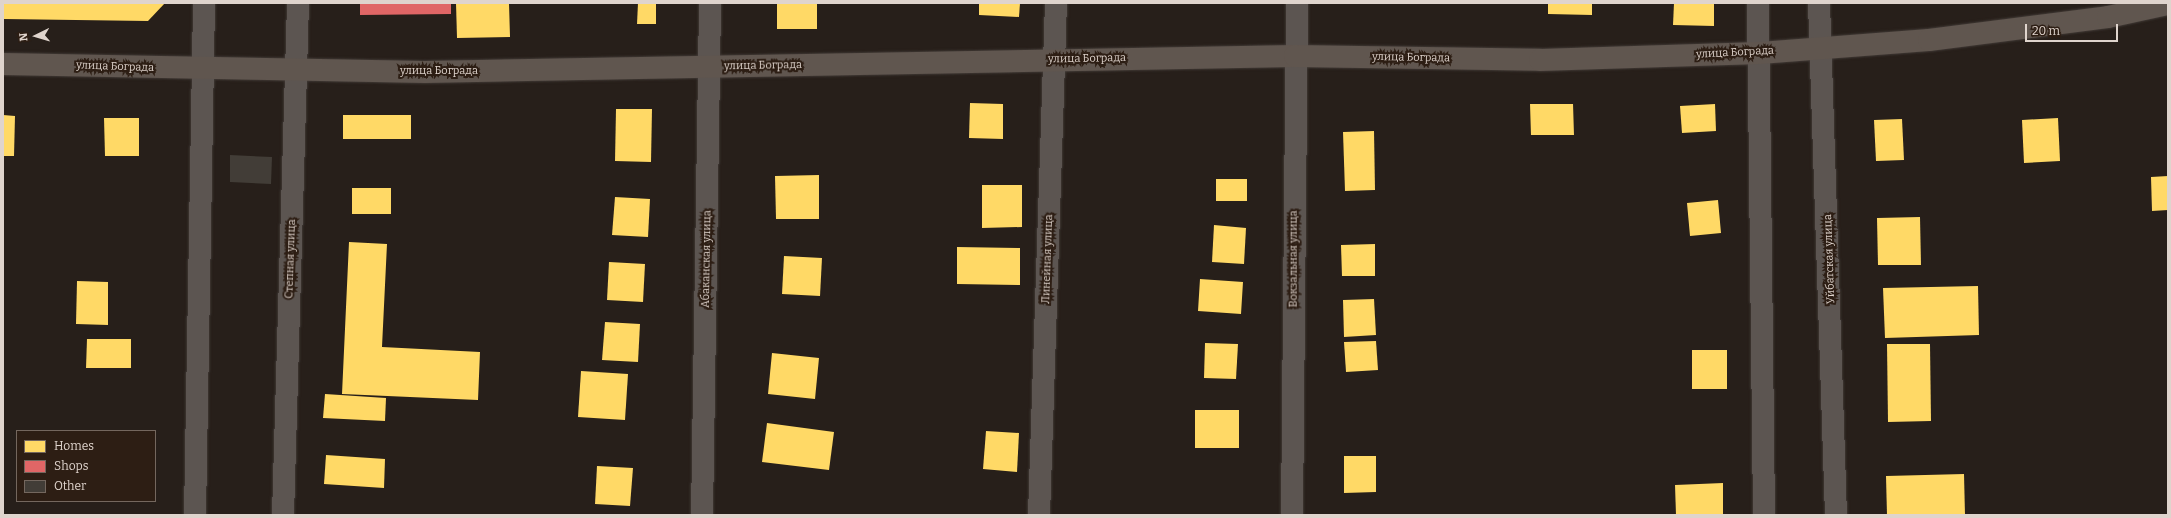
<!DOCTYPE html>
<html>
<head>
<meta charset="utf-8">
<style>
  body { margin:0 }
  #map { position:relative; width:2171px; height:518px; overflow:hidden; background:#271f1a; font-family:Bitter,serif }
  div>[style] { position:absolute }
  .homes>* { inset:0; background:#ffd966 }
  .shops>* { inset:0; background:#e06666 }
  .building>* { inset:0; background:#423d37 }
  .roads { filter:drop-shadow(0 0 1px #413a36) drop-shadow(0 0 1px #413a36) }
  .minor>* { height:22px; margin:-11px; padding:0 11px; transform-origin:11px; border-radius:11px; background:#5c5551 }
  .major>* { height:22px; margin:-11px; padding:0 11px; transform-origin:11px; border-radius:11px; background:#60564f }
  span { translate:-50% -50%; white-space:nowrap; text-align:center; line-height:1.15; -webkit-text-stroke:4px #2d1e14; paint-order:stroke }
  .street-label { font-size:11px; color:#dfd4cd }
  .frame { position:absolute; inset:0; border:4px solid #dfd4cd; pointer-events:none }
  .legend { position:absolute; left:16px; top:430px; width:140px; height:72px; box-sizing:border-box; background:#2d1e14; border:1px solid #74675e; margin:0; padding:5px 7px; list-style:none; font-size:12px; color:#dfd4cd }
  .legend li { display:flex; align-items:center; gap:8px; height:20px }
  .legend b { width:20px; border:1px solid #74675e }
  .north { position:absolute; left:16px; top:16px; width:40px; height:40px; -webkit-text-stroke:3px #2d1e14; paint-order:stroke; rotate:265deg; font-size:11px; font-weight:700; line-height:16px; text-align:center; color:#dfd4cd }
  .north::after { content:''; display:block; margin:auto; width:14px; height:18px; background:#dfd4cd; clip-path:polygon(50% 0,100% 100%,50% 72%,0 100%) }
  .scale { position:absolute; left:2025px; top:24px; width:93px; height:18px; box-sizing:border-box; border:2px solid #dfd4cd; border-top:0; padding-left:5px; font-size:12px; line-height:14px; white-space:nowrap; color:#dfd4cd; -webkit-text-stroke:3px #2d1e14; paint-order:stroke }
</style>
</head>
<body>
<div id="map">
  <div class="homes">
    <div style="clip-path:polygon(3px 3px,165px 3px,148px 21px,3px 19px)"></div>
    <div style="clip-path:polygon(456px 3px,509px 3px,510px 37px,457px 38px)"></div>
    <div style="clip-path:polygon(638px 3px,656px 3px,656px 24px,637px 24px)"></div>
    <div style="clip-path:polygon(777px 3px,817px 3px,817px 29px,777px 29px)"></div>
    <div style="clip-path:polygon(979px 3px,1020px 3px,1019px 17px,979px 15px)"></div>
    <div style="clip-path:polygon(1548px 3px,1592px 3px,1592px 15px,1548px 14px)"></div>
    <div style="clip-path:polygon(1674px 3px,1714px 3px,1714px 26px,1673px 25px)"></div>
    <div style="clip-path:polygon(970px 103px,1003px 104px,1003px 139px,969px 138px)"></div>
    <div style="clip-path:polygon(1530px 104px,1573px 104px,1574px 135px,1531px 135px)"></div>
    <div style="clip-path:polygon(1715px 104px,1716px 131px,1682px 133px,1680px 106px)"></div>
    <div style="clip-path:polygon(616px 109px,652px 109px,651px 162px,615px 161px)"></div>
    <div style="clip-path:polygon(3px 115px,15px 116px,14px 156px,3px 156px)"></div>
    <div style="clip-path:polygon(343px 115px,411px 115px,411px 139px,343px 139px)"></div>
    <div style="clip-path:polygon(104px 118px,139px 118px,139px 156px,105px 156px)"></div>
    <div style="clip-path:polygon(2058px 118px,2060px 161px,2024px 163px,2022px 120px)"></div>
    <div style="clip-path:polygon(1902px 119px,1904px 160px,1876px 161px,1874px 120px)"></div>
    <div style="clip-path:polygon(1374px 131px,1375px 190px,1345px 191px,1343px 132px)"></div>
    <div style="clip-path:polygon(819px 175px,819px 219px,776px 219px,775px 176px)"></div>
    <div style="clip-path:polygon(2168px 176px,2168px 210px,2152px 211px,2151px 177px)"></div>
    <div style="clip-path:polygon(1216px 179px,1247px 179px,1247px 201px,1216px 201px)"></div>
    <div style="clip-path:polygon(982px 185px,1022px 185px,1022px 227px,982px 228px)"></div>
    <div style="clip-path:polygon(352px 188px,391px 188px,391px 214px,352px 214px)"></div>
    <div style="clip-path:polygon(615px 197px,650px 199px,648px 237px,612px 235px)"></div>
    <div style="clip-path:polygon(1718px 200px,1721px 233px,1690px 236px,1687px 203px)"></div>
    <div style="clip-path:polygon(1920px 217px,1921px 265px,1878px 265px,1877px 218px)"></div>
    <div style="clip-path:polygon(1214px 225px,1246px 228px,1244px 264px,1212px 262px)"></div>
    <div style="clip-path:polygon(349px 242px,387px 244px,382px 347px,480px 352px,478px 400px,342px 394px)"></div>
    <div style="clip-path:polygon(1375px 244px,1375px 276px,1342px 276px,1341px 245px)"></div>
    <div style="clip-path:polygon(957px 247px,1020px 248px,1020px 285px,957px 284px)"></div>
    <div style="clip-path:polygon(784px 256px,822px 258px,820px 296px,782px 294px)"></div>
    <div style="clip-path:polygon(609px 262px,645px 264px,643px 302px,607px 300px)"></div>
    <div style="clip-path:polygon(1200px 279px,1243px 282px,1241px 314px,1198px 311px)"></div>
    <div style="clip-path:polygon(77px 281px,108px 282px,108px 325px,76px 324px)"></div>
    <div style="clip-path:polygon(1978px 286px,1979px 335px,1885px 338px,1883px 288px)"></div>
    <div style="clip-path:polygon(1374px 299px,1376px 335px,1344px 337px,1343px 300px)"></div>
    <div style="clip-path:polygon(605px 322px,640px 324px,638px 362px,602px 360px)"></div>
    <div style="clip-path:polygon(87px 339px,131px 339px,131px 368px,86px 368px)"></div>
    <div style="clip-path:polygon(1376px 341px,1378px 370px,1346px 372px,1344px 342px)"></div>
    <div style="clip-path:polygon(1205px 343px,1238px 344px,1236px 379px,1204px 378px)"></div>
    <div style="clip-path:polygon(1887px 344px,1930px 344px,1931px 421px,1888px 422px)"></div>
    <div style="clip-path:polygon(1692px 350px,1727px 350px,1727px 389px,1692px 389px)"></div>
    <div style="clip-path:polygon(772px 353px,819px 358px,815px 399px,768px 394px)"></div>
    <div style="clip-path:polygon(581px 371px,628px 374px,625px 420px,578px 417px)"></div>
    <div style="clip-path:polygon(325px 394px,386px 398px,385px 421px,323px 418px)"></div>
    <div style="clip-path:polygon(1195px 410px,1239px 410px,1239px 448px,1195px 448px)"></div>
    <div style="clip-path:polygon(767px 423px,834px 432px,829px 470px,762px 462px)"></div>
    <div style="clip-path:polygon(986px 431px,1019px 433px,1017px 472px,983px 469px)"></div>
    <div style="clip-path:polygon(326px 455px,385px 459px,384px 488px,324px 484px)"></div>
    <div style="clip-path:polygon(1344px 456px,1376px 456px,1376px 492px,1344px 493px)"></div>
    <div style="clip-path:polygon(597px 466px,633px 468px,630px 506px,595px 504px)"></div>
    <div style="clip-path:polygon(1964px 474px,1965px 515px,1887px 515px,1886px 476px)"></div>
    <div style="clip-path:polygon(1723px 483px,1723px 515px,1676px 515px,1675px 485px)"></div>
  </div>
  <div class="shops">
    <div style="clip-path:polygon(360px 3px,451px 3px,451px 14px,360px 15px)"></div>
  </div>
  <div class="building">
    <div style="clip-path:polygon(230px 155px,272px 157px,271px 184px,230px 182px)"></div>
  </div>
  <div class="roads">
    <div class="minor">
      <div style="left:1758px;top:3px;width:512px;rotate:89.33deg"></div>
      <div style="left:1819px;top:3px;width:512px;rotate:88.1deg"></div>
      <div style="left:195px;top:515px;width:512px;rotate:-88.99deg"></div>
      <div style="left:283px;top:515px;width:512px;rotate:-88.32deg"></div>
      <div style="left:702px;top:515px;width:512px;rotate:-89.1deg"></div>
      <div style="left:1039px;top:515px;width:512px;rotate:-88.1deg"></div>
      <div style="left:1292px;top:515px;width:512px;rotate:-89.44deg"></div>
    </div>
    <div class="major">
      <div style="left:3px;top:64px;width:422px;rotate:1.1deg"></div>
      <div style="left:425px;top:72px;width:870px;rotate:-1.05deg"></div>
      <div style="left:1295px;top:56px;width:245px;rotate:0.9deg"></div>
      <div style="left:1540px;top:60px;width:220px;rotate:-1.8deg"></div>
      <div style="left:1760px;top:53px;width:169px;rotate:-4.4deg"></div>
      <div style="left:1929px;top:40px;width:180px;rotate:-7.3deg"></div>
      <div style="left:2108px;top:17px;width:61px;rotate:-12.2deg"></div>
    </div>
  </div>
  <div class="street-label">
    <span style="left:1735px;top:53px;rotate:-3deg">улица Бограда</span>
    <span style="left:1411px;top:58px;rotate:1deg">улица Бограда</span>
    <span style="left:1087px;top:59px;rotate:-1deg">улица Бограда</span>
    <span style="left:763px;top:66px;rotate:-1deg">улица Бограда</span>
    <span style="left:115px;top:67px;rotate:2deg">улица Бограда</span>
    <span style="left:439px;top:71px">улица Бограда</span>
    <span style="left:291px;top:259px;rotate:-88deg">Степная улица</span>
    <span style="left:707px;top:259px;rotate:-89deg">Абаканская улица</span>
    <span style="left:1048px;top:259px;rotate:-88deg">Линейная улица</span>
    <span style="left:1294px;top:259px;rotate:-90deg">Вокзальная улица</span>
    <span style="left:1830px;top:259px;rotate:-92deg">Уйбатская улица</span>
  </div>
  <div class="frame"></div>
  <ul class="legend">
  <li><b style="height:11px;background:#ffd966"></b>Homes</li>
  <li><b style="height:11px;background:#e06666"></b>Shops</li>
  <li><b style="height:11px;background:#423d37"></b>Other</li>
  </ul>
  <div class="north">N</div>
  <div class="scale">20 m</div>
</div>
</body>
</html>
